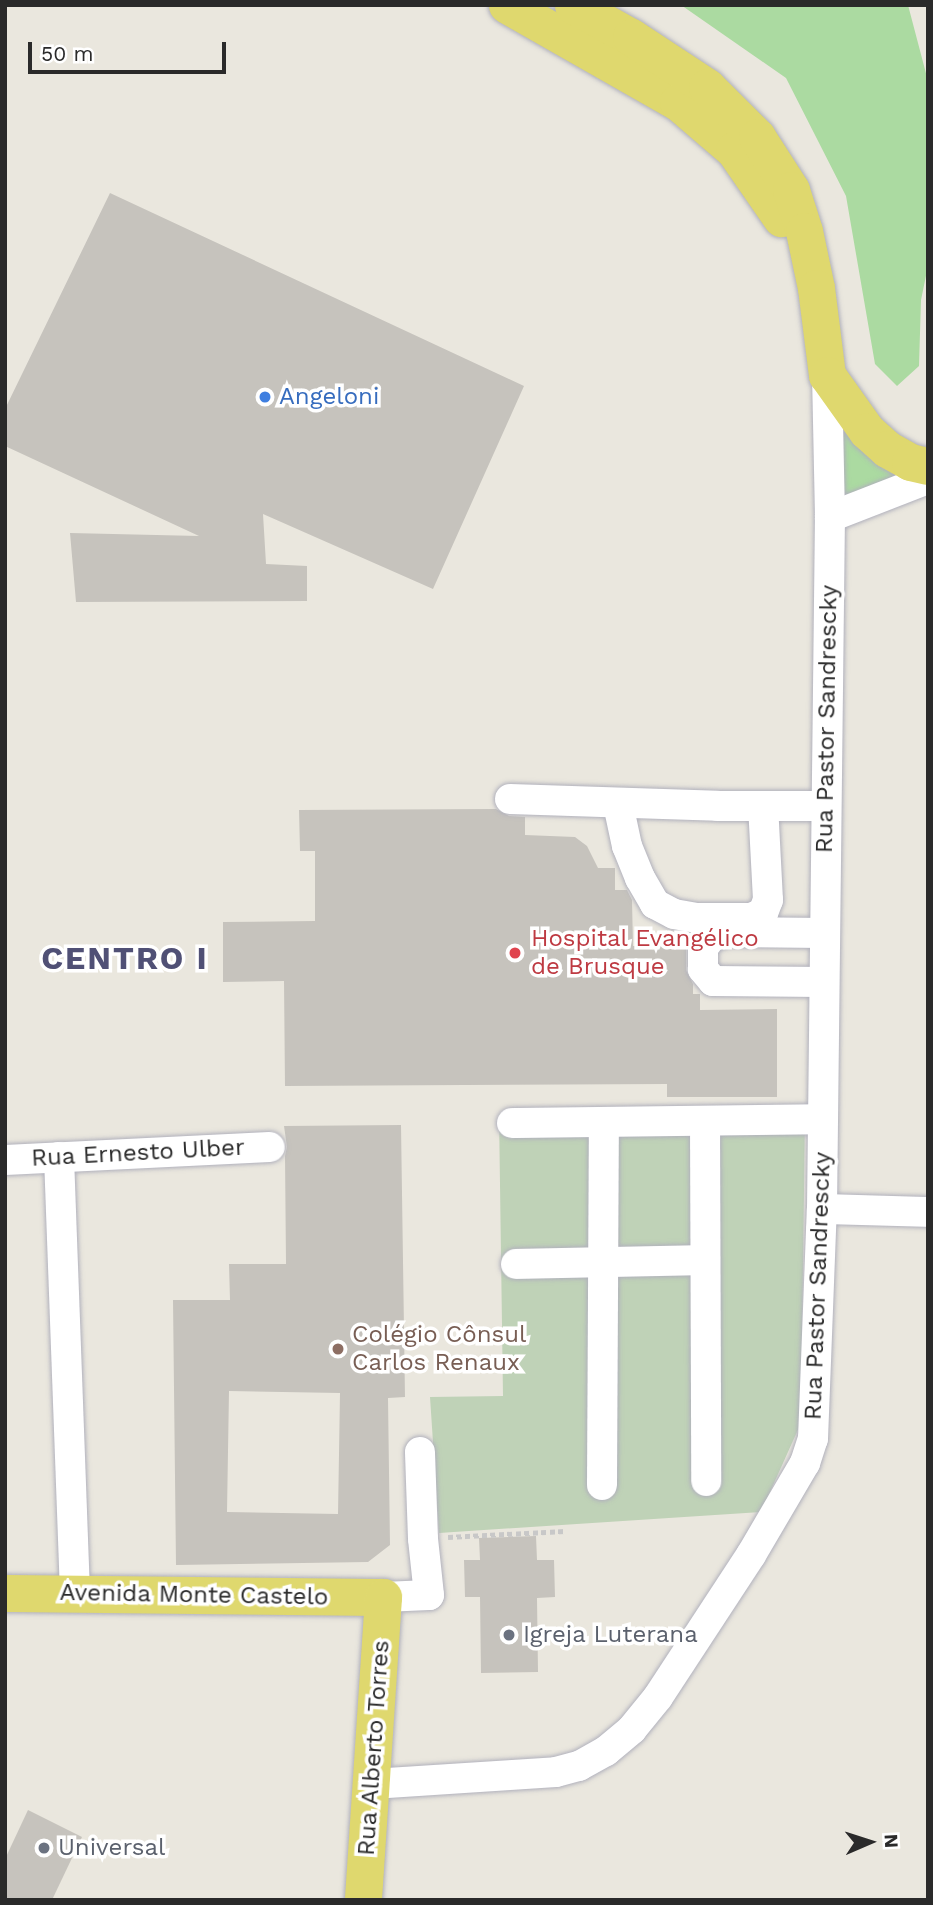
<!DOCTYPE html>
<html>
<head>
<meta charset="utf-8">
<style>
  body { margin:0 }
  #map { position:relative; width:933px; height:1905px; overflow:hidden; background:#eae7de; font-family:"Work Sans",sans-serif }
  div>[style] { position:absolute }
  .green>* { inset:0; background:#abdaa1 }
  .cemetery>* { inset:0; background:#bfd2b7 }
  .building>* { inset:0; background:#c6c3bd }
  .path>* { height:4.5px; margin-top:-2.25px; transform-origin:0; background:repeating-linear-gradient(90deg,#c8c8c8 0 5px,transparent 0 8.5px) }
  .roads { filter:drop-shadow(0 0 2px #b1b1bc) drop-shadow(0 0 2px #b1b1bc) }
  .minor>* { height:30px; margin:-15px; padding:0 15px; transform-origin:15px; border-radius:15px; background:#fff }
  .major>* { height:37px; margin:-18.5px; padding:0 18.5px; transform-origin:18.5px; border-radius:18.5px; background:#dfd86e }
  .dots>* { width:19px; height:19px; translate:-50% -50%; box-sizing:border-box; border:4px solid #fff; border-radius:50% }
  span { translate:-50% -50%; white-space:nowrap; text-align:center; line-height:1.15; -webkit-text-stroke:7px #fff; paint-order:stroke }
  .shop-label { font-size:24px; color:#366cbe }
  .left { translate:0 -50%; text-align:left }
  .street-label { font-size:24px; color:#2a2a2a }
  .health-label { font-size:24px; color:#be3a42 }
  .education-label { font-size:24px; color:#785e54 }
  .worship-label { font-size:24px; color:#5b616d }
  .district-label { font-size:32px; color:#505075; font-weight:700; letter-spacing:2px }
  .frame { position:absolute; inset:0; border:7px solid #2a2a2a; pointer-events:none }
  .north { position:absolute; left:835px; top:1807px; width:70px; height:70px; -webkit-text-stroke:5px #fff; paint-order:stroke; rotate:87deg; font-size:19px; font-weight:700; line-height:28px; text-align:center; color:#2a2a2a }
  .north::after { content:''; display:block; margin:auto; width:24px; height:32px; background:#2a2a2a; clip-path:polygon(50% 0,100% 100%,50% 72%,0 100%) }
  .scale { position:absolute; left:28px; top:42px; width:198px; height:32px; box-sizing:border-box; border:4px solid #2a2a2a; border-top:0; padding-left:9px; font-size:21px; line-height:24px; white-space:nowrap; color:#2a2a2a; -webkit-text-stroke:5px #fff; paint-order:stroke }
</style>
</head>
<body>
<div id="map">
  <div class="green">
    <div style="clip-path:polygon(681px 5px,908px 5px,928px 81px,928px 266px,921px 300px,919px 366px,897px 386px,875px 364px,846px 196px,786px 78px)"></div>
    <div style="clip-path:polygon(839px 419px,904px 474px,840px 501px)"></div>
  </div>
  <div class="cemetery">
    <div style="clip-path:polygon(805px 1113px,801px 1423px,761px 1512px,439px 1533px,430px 1397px,503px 1396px,499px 1114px)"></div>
  </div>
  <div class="building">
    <div style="clip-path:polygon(110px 193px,524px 386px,433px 589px,263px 514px,266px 564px,307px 566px,307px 601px,76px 602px,70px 533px,199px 536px,5px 446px,5px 409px)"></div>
    <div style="clip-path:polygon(496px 809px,509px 816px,525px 817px,525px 835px,575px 837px,587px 846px,598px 868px,615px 868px,615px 890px,627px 890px,632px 900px,633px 946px,686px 946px,686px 970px,693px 984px,693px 994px,700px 994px,700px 1010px,777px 1009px,777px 1097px,667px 1097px,667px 1084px,285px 1086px,284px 981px,223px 982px,223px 922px,315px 921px,315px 851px,300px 851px,299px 810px)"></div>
    <div style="clip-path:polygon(evenodd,401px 1125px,405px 1397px,388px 1398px,390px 1545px,368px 1562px,176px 1565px,173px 1300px,230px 1300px,229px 1264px,286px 1264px,285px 1156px,287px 1147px,284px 1126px,401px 1125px,229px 1391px,340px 1393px,338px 1514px,227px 1512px,229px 1391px)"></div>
    <div style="clip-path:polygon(536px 1536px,537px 1560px,554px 1560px,555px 1597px,537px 1598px,538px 1672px,481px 1673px,480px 1597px,465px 1597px,464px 1560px,480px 1560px,479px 1538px)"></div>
    <div style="clip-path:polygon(28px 1810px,82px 1837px,52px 1900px,5px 1900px,5px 1859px)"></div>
  </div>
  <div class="path">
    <div style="left:448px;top:1537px;width:117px;rotate:-2.9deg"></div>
  </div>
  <div class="roads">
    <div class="minor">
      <div style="left:830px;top:517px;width:105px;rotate:-21.2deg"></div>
      <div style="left:510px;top:799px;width:207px;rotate:1.9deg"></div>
      <div style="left:717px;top:806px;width:109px"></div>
      <div style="left:618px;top:804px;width:43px;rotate:77.9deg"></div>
      <div style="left:627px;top:846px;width:35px;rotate:68deg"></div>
      <div style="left:640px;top:878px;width:30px;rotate:60deg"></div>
      <div style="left:655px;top:904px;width:21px;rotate:28deg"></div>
      <div style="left:674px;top:914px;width:23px;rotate:10deg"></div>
      <div style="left:697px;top:918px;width:54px"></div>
      <div style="left:751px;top:918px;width:13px;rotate:-23deg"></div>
      <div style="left:763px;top:913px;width:14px;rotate:-69deg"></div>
      <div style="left:768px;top:900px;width:94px;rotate:-93deg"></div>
      <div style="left:823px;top:982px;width:110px;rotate:-179.5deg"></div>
      <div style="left:713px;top:981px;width:16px;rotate:-130deg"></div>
      <div style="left:703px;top:969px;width:21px;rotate:-90deg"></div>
      <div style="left:703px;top:948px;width:15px;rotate:-53deg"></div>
      <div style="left:712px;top:936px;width:18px;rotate:-13deg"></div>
      <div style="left:730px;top:932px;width:94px;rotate:0.6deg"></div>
      <div style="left:705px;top:1122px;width:359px;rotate:89.8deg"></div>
      <div style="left:512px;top:1123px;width:311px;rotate:-0.7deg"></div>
      <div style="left:59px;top:1157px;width:437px;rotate:87.9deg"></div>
      <div style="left:5px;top:1160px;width:265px;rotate:-2.8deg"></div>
      <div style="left:822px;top:1209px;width:106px;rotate:1.6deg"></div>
      <div style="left:516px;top:1264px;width:189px;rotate:-1.2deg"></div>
      <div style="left:602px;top:1485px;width:363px;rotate:-89.7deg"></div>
      <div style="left:383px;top:1597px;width:46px;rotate:-2.5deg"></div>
      <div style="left:429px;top:1595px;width:56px;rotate:-96.1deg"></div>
      <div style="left:423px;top:1539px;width:87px;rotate:-92deg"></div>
      <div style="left:372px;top:1784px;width:184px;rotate:-3.7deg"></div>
      <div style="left:556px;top:1772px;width:24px;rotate:-15deg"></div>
      <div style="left:579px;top:1766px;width:31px;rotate:-29deg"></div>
      <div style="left:606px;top:1751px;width:34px;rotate:-40deg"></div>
      <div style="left:632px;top:1729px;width:41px;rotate:-50.9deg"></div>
      <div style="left:658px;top:1697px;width:170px;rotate:-56.8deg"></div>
      <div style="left:751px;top:1555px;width:107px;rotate:-59.6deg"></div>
      <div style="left:805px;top:1463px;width:25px;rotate:-72deg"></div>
      <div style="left:813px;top:1439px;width:230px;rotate:-87.8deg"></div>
      <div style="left:822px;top:1209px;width:692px;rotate:-89.34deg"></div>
      <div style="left:830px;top:517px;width:142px;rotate:-91.2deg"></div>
    </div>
    <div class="major">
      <div style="left:507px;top:5px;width:197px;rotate:29.6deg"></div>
      <div style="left:678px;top:102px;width:74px;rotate:40.6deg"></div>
      <div style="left:734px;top:150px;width:83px;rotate:55.3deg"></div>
      <div style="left:573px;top:5px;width:66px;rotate:28.9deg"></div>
      <div style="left:631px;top:37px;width:91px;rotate:33.3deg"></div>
      <div style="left:707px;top:87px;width:71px;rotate:45deg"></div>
      <div style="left:757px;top:137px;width:63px;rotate:57.3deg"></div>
      <div style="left:791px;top:190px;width:43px;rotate:72.4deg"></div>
      <div style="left:804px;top:231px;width:58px;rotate:78.1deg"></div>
      <div style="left:816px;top:288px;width:88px;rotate:82.8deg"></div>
      <div style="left:827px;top:375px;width:69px;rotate:54.5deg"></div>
      <div style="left:867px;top:431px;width:27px;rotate:42deg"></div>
      <div style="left:887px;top:449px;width:26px;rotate:29deg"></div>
      <div style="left:910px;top:462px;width:18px;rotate:13deg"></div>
      <div style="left:5px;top:1593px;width:378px;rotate:0.6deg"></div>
      <div style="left:383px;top:1597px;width:304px;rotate:93.8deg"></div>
    </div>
  </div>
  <div class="dots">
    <div style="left:265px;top:397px;background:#3f7fe0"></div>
    <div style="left:515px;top:953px;background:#e0444e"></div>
    <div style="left:338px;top:1349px;background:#8d6e63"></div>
    <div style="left:509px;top:1635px;background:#6b7280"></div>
    <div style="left:44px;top:1848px;background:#6b7280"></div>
  </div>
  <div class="shop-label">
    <span class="left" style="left:279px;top:397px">Angeloni</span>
  </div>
  <div class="street-label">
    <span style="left:827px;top:719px;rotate:-89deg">Rua Pastor Sandrescky</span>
    <span style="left:138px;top:1153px;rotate:-3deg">Rua Ernesto Ulber</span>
    <span style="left:818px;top:1286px;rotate:-88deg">Rua Pastor Sandrescky</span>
    <span style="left:194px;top:1595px;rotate:1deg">Avenida Monte Castelo</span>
    <span style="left:374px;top:1748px;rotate:-86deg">Rua Alberto Torres</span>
  </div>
  <div class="health-label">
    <span class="left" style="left:531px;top:953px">Hospital Evangélico<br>de Brusque</span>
  </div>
  <div class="education-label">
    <span class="left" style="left:352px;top:1349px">Colégio Cônsul<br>Carlos Renaux</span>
  </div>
  <div class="worship-label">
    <span class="left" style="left:523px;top:1635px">Igreja Luterana</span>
    <span class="left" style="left:58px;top:1848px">Universal</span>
  </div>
  <div class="district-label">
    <span style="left:125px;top:958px">CENTRO I</span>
  </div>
  <div class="frame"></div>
  <div class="north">N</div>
  <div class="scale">50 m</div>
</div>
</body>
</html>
